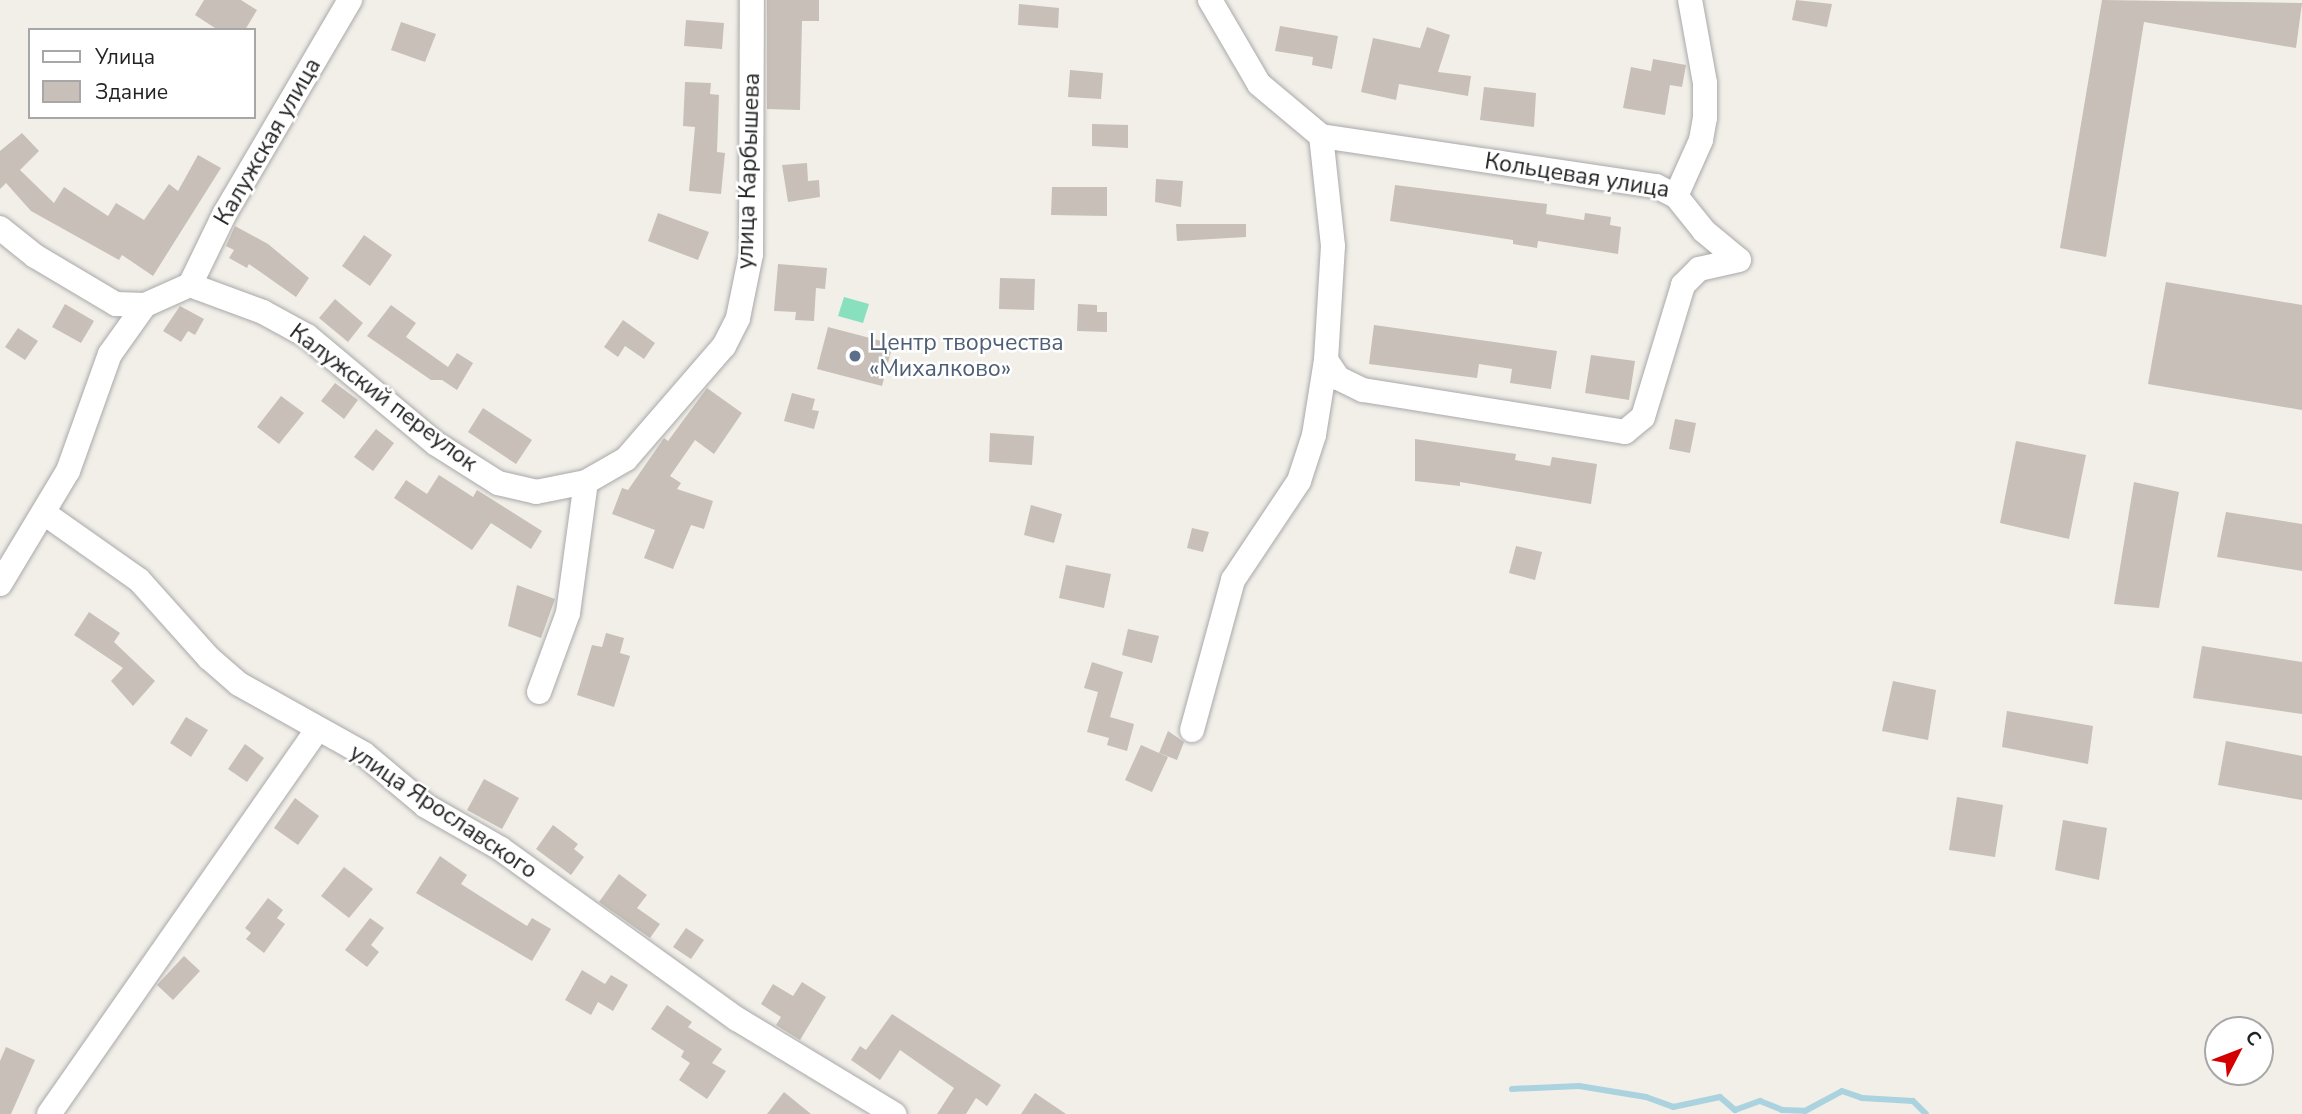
<!DOCTYPE html>
<html>
<head>
<meta charset="utf-8">
<style>
  body { margin:0 }
  #map { position:relative; width:2302px; height:1114px; overflow:hidden; background:#f2efe9; font-family:"Nunito Sans",sans-serif }
  div>[style] { position:absolute }
  .pitch>* { inset:0; background:#88e0be }
  .stream>* { height:6px; margin:-3px; padding:0 3px; transform-origin:3px; border-radius:3px; background:#aad3df }
  .building>* { inset:0; background:#c7bfb8 }
  .roads { filter:drop-shadow(0 0 2px #a9a9a9) drop-shadow(0 0 2px #a9a9a9) }
  .minor>* { height:24px; margin:-12px; padding:0 12px; transform-origin:12px; border-radius:12px; background:#fff }
  .dots>* { width:19px; height:19px; translate:-50% -50%; box-sizing:border-box; border:4px solid #fff; border-radius:50% }
  span { translate:-50% -50%; white-space:nowrap; text-align:center; line-height:1.15; -webkit-text-stroke:5px #fff; paint-order:stroke }
  .street-label { font-size:23px; color:#222 }
  .service-label { font-size:23px; color:#4e5e75 }
  .left { translate:0 -50%; text-align:left }
  .legend { position:absolute; left:28px; top:28px; width:228px; height:91px; box-sizing:border-box; background:#fff; border:2px solid #a7a7a7; margin:0; padding:9px 12px; list-style:none; font-size:21px; color:#222 }
  .legend li { display:flex; align-items:center; gap:14px; height:35px }
  .legend b { width:35px; border:2px solid #a7a7a7 }
  .north { position:absolute; left:2204px; top:1016px; width:70px; height:70px; box-sizing:border-box; background:#fff; border:2px solid #a7a7a7; border-radius:50%; rotate:48deg; font-size:19px; font-weight:700; line-height:28px; text-align:center; color:#222 }
  .north::after { content:''; display:block; margin:auto; width:24px; height:32px; background:#d40000; clip-path:polygon(50% 0,100% 100%,50% 72%,0 100%) }
</style>
</head>
<body>
<div id="map">
  <div class="pitch">
    <div style="clip-path:polygon(844px 297px,869px 304px,863px 323px,838px 316px)"></div>
  </div>
  <div class="stream">
    <div style="left:1512px;top:1089px;width:67px;rotate:-2.6deg"></div>
    <div style="left:1579px;top:1086px;width:68px;rotate:9.3deg"></div>
    <div style="left:1646px;top:1097px;width:29px;rotate:20deg"></div>
    <div style="left:1673px;top:1107px;width:48px;rotate:-12deg"></div>
    <div style="left:1720px;top:1097px;width:20px;rotate:41deg"></div>
    <div style="left:1735px;top:1110px;width:27px;rotate:-20deg"></div>
    <div style="left:1760px;top:1101px;width:24px;rotate:22deg"></div>
    <div style="left:1782px;top:1110px;width:23px;rotate:2deg"></div>
    <div style="left:1805px;top:1111px;width:42px;rotate:-28.4deg"></div>
    <div style="left:1842px;top:1091px;width:21px;rotate:19deg"></div>
    <div style="left:1862px;top:1098px;width:51px;rotate:3.4deg"></div>
    <div style="left:1913px;top:1101px;width:18px;rotate:45deg"></div>
  </div>
  <div class="building">
    <div style="clip-path:polygon(204px 0,241px 0,257px 10px,245px 30px,218px 30px,195px 15px)"></div>
    <div style="clip-path:polygon(767px 0,819px 0,819px 21px,802px 21px,800px 110px,767px 109px)"></div>
    <div style="clip-path:polygon(1796px 0,1832px 4px,1827px 27px,1792px 20px)"></div>
    <div style="clip-path:polygon(2102px 0,2302px 3px,2296px 48px,2144px 22px,2106px 257px,2060px 248px)"></div>
    <div style="clip-path:polygon(1019px 4px,1059px 8px,1058px 28px,1018px 25px)"></div>
    <div style="clip-path:polygon(686px 20px,724px 23px,722px 49px,684px 46px)"></div>
    <div style="clip-path:polygon(401px 22px,436px 34px,425px 62px,391px 50px)"></div>
    <div style="clip-path:polygon(1280px 26px,1338px 36px,1332px 69px,1312px 65px,1313px 57px,1275px 51px)"></div>
    <div style="clip-path:polygon(1427px 27px,1450px 35px,1438px 72px,1471px 76px,1468px 96px,1399px 84px,1396px 100px,1361px 92px,1373px 38px,1420px 48px)"></div>
    <div style="clip-path:polygon(1653px 59px,1686px 65px,1682px 87px,1670px 85px,1665px 115px,1623px 108px,1631px 67px,1651px 71px)"></div>
    <div style="clip-path:polygon(1070px 70px,1103px 73px,1101px 99px,1068px 97px)"></div>
    <div style="clip-path:polygon(685px 82px,711px 83px,710px 94px,719px 95px,717px 152px,725px 153px,721px 194px,689px 191px,695px 127px,683px 126px)"></div>
    <div style="clip-path:polygon(1484px 87px,1536px 93px,1534px 127px,1480px 120px)"></div>
    <div style="clip-path:polygon(1092px 124px,1128px 125px,1128px 148px,1092px 146px)"></div>
    <div style="clip-path:polygon(22px 133px,39px 151px,20px 170px,54px 203px,64px 187px,108px 216px,116px 203px,144px 220px,169px 184px,178px 191px,198px 155px,221px 168px,153px 276px,122px 255px,119px 260px,31px 211px,6px 183px,0 189px,0 151px)"></div>
    <div style="clip-path:polygon(807px 163px,808px 181px,819px 180px,820px 197px,788px 202px,782px 165px)"></div>
    <div style="clip-path:polygon(1156px 179px,1183px 181px,1181px 207px,1155px 202px)"></div>
    <div style="clip-path:polygon(1395px 185px,1547px 204px,1546px 214px,1584px 220px,1585px 213px,1611px 217px,1610px 225px,1621px 227px,1618px 254px,1538px 241px,1537px 248px,1513px 244px,1513px 240px,1390px 221px)"></div>
    <div style="clip-path:polygon(1052px 187px,1107px 187px,1107px 216px,1051px 215px)"></div>
    <div style="clip-path:polygon(658px 213px,709px 232px,698px 260px,648px 241px)"></div>
    <div style="clip-path:polygon(1176px 224px,1246px 224px,1246px 237px,1177px 241px)"></div>
    <div style="clip-path:polygon(235px 226px,268px 244px,309px 278px,296px 297px,249px 264px,247px 268px,229px 258px,234px 250px,226px 246px)"></div>
    <div style="clip-path:polygon(364px 235px,392px 255px,370px 286px,342px 266px)"></div>
    <div style="clip-path:polygon(778px 264px,827px 268px,825px 289px,816px 288px,814px 321px,795px 320px,796px 312px,774px 311px)"></div>
    <div style="clip-path:polygon(1000px 278px,1035px 279px,1034px 310px,999px 309px)"></div>
    <div style="clip-path:polygon(2166px 282px,2302px 305px,2302px 410px,2148px 384px)"></div>
    <div style="clip-path:polygon(335px 299px,363px 323px,348px 342px,319px 318px)"></div>
    <div style="clip-path:polygon(65px 304px,94px 321px,81px 343px,52px 327px)"></div>
    <div style="clip-path:polygon(1078px 304px,1097px 305px,1097px 312px,1107px 312px,1107px 332px,1077px 331px)"></div>
    <div style="clip-path:polygon(391px 305px,416px 323px,406px 337px,448px 367px,457px 353px,473px 363px,457px 390px,442px 380px,431px 380px,367px 336px)"></div>
    <div style="clip-path:polygon(180px 306px,204px 319px,195px 335px,188px 331px,181px 342px,163px 331px)"></div>
    <div style="clip-path:polygon(623px 320px,655px 343px,644px 359px,625px 346px,618px 357px,604px 347px)"></div>
    <div style="clip-path:polygon(1374px 325px,1557px 351px,1551px 389px,1510px 383px,1512px 369px,1479px 364px,1477px 378px,1369px 364px)"></div>
    <div style="clip-path:polygon(828px 327px,893px 344px,882px 386px,817px 369px)"></div>
    <div style="clip-path:polygon(18px 328px,38px 341px,25px 360px,5px 347px)"></div>
    <div style="clip-path:polygon(1591px 355px,1635px 361px,1629px 400px,1585px 393px)"></div>
    <div style="clip-path:polygon(335px 383px,358px 400px,344px 419px,321px 401px)"></div>
    <div style="clip-path:polygon(707px 388px,742px 413px,714px 454px,695px 440px,670px 476px,681px 483px,677px 489px,713px 501px,704px 529px,691px 525px,673px 569px,644px 558px,655px 530px,612px 514px,622px 488px,628px 490px,664px 438px,668px 441px)"></div>
    <div style="clip-path:polygon(792px 393px,815px 399px,812px 410px,819px 411px,814px 429px,784px 421px)"></div>
    <div style="clip-path:polygon(281px 396px,304px 413px,279px 444px,257px 427px)"></div>
    <div style="clip-path:polygon(483px 408px,532px 440px,516px 464px,468px 432px)"></div>
    <div style="clip-path:polygon(1675px 419px,1696px 423px,1690px 453px,1669px 449px)"></div>
    <div style="clip-path:polygon(376px 429px,394px 443px,373px 471px,354px 457px)"></div>
    <div style="clip-path:polygon(990px 433px,1034px 436px,1032px 465px,989px 462px)"></div>
    <div style="clip-path:polygon(1415px 439px,1516px 454px,1515px 460px,1550px 466px,1552px 457px,1597px 464px,1591px 504px,1460px 482px,1460px 486px,1415px 481px)"></div>
    <div style="clip-path:polygon(2016px 441px,2086px 455px,2069px 539px,2000px 523px)"></div>
    <div style="clip-path:polygon(439px 475px,473px 497px,477px 490px,542px 531px,531px 549px,491px 523px,472px 550px,394px 498px,406px 480px,427px 494px)"></div>
    <div style="clip-path:polygon(2134px 482px,2179px 492px,2159px 608px,2114px 604px)"></div>
    <div style="clip-path:polygon(1031px 505px,1062px 514px,1054px 543px,1024px 535px)"></div>
    <div style="clip-path:polygon(2226px 512px,2302px 524px,2302px 571px,2217px 557px)"></div>
    <div style="clip-path:polygon(1192px 528px,1209px 532px,1203px 552px,1187px 548px)"></div>
    <div style="clip-path:polygon(1516px 546px,1542px 552px,1535px 580px,1509px 573px)"></div>
    <div style="clip-path:polygon(1066px 565px,1111px 574px,1104px 608px,1059px 598px)"></div>
    <div style="clip-path:polygon(517px 585px,555px 599px,541px 638px,508px 626px)"></div>
    <div style="clip-path:polygon(89px 612px,120px 633px,114px 642px,155px 681px,133px 706px,111px 681px,123px 668px,74px 635px)"></div>
    <div style="clip-path:polygon(1128px 629px,1159px 636px,1152px 663px,1122px 655px)"></div>
    <div style="clip-path:polygon(606px 633px,624px 638px,620px 653px,630px 656px,614px 707px,577px 695px,592px 645px,602px 647px)"></div>
    <div style="clip-path:polygon(2202px 646px,2302px 662px,2302px 714px,2193px 698px)"></div>
    <div style="clip-path:polygon(1092px 662px,1123px 672px,1110px 717px,1134px 724px,1127px 751px,1107px 745px,1109px 738px,1087px 732px,1098px 692px,1084px 688px)"></div>
    <div style="clip-path:polygon(1893px 681px,1936px 690px,1928px 740px,1882px 731px)"></div>
    <div style="clip-path:polygon(2007px 711px,2093px 726px,2088px 764px,2002px 747px)"></div>
    <div style="clip-path:polygon(186px 717px,208px 730px,191px 757px,170px 743px)"></div>
    <div style="clip-path:polygon(1168px 731px,1184px 742px,1177px 760px,1159px 753px)"></div>
    <div style="clip-path:polygon(2226px 741px,2302px 756px,2302px 800px,2218px 785px)"></div>
    <div style="clip-path:polygon(245px 744px,264px 758px,247px 782px,228px 769px)"></div>
    <div style="clip-path:polygon(1141px 745px,1168px 757px,1152px 792px,1125px 780px)"></div>
    <div style="clip-path:polygon(484px 779px,519px 798px,502px 829px,467px 810px)"></div>
    <div style="clip-path:polygon(1957px 797px,2003px 805px,1995px 857px,1949px 850px)"></div>
    <div style="clip-path:polygon(295px 798px,319px 816px,298px 845px,274px 828px)"></div>
    <div style="clip-path:polygon(2063px 820px,2107px 828px,2099px 880px,2055px 870px)"></div>
    <div style="clip-path:polygon(553px 825px,578px 844px,574px 849px,584px 857px,571px 875px,536px 849px)"></div>
    <div style="clip-path:polygon(440px 856px,467px 875px,461px 884px,527px 926px,532px 918px,551px 929px,532px 961px,416px 893px)"></div>
    <div style="clip-path:polygon(344px 867px,373px 889px,349px 918px,321px 896px)"></div>
    <div style="clip-path:polygon(619px 874px,647px 895px,637px 908px,660px 924px,650px 938px,599px 902px)"></div>
    <div style="clip-path:polygon(268px 898px,283px 910px,277px 918px,285px 924px,264px 953px,246px 939px,251px 933px,245px 928px)"></div>
    <div style="clip-path:polygon(370px 918px,384px 928px,371px 945px,379px 952px,367px 967px,345px 950px)"></div>
    <div style="clip-path:polygon(686px 928px,704px 940px,691px 959px,673px 947px)"></div>
    <div style="clip-path:polygon(184px 956px,200px 971px,173px 1000px,157px 985px)"></div>
    <div style="clip-path:polygon(582px 970px,605px 984px,611px 975px,628px 985px,613px 1011px,598px 1002px,591px 1015px,565px 1000px)"></div>
    <div style="clip-path:polygon(802px 982px,826px 997px,800px 1040px,776px 1025px,781px 1017px,761px 1004px,773px 984px,793px 996px)"></div>
    <div style="clip-path:polygon(667px 1005px,692px 1022px,688px 1027px,722px 1049px,712px 1063px,726px 1071px,707px 1099px,679px 1080px,690px 1063px,681px 1057px,684px 1051px,651px 1029px)"></div>
    <div style="clip-path:polygon(892px 1014px,1001px 1085px,987px 1106px,976px 1098px,966px 1114px,937px 1114px,954px 1088px,900px 1050px,880px 1080px,851px 1060px,860px 1046px,866px 1050px)"></div>
    <div style="clip-path:polygon(6px 1047px,35px 1060px,11px 1114px,0 1114px,0 1061px)"></div>
    <div style="clip-path:polygon(784px 1092px,811px 1114px,767px 1114px)"></div>
    <div style="clip-path:polygon(1035px 1093px,1066px 1114px,1021px 1114px)"></div>
  </div>
  <div class="roads">
    <div class="minor">
      <div style="left:1210px;top:0;width:97px;rotate:59.7deg"></div>
      <div style="left:1259px;top:84px;width:81px;rotate:40deg"></div>
      <div style="left:1321px;top:136px;width:339px;rotate:8.5deg"></div>
      <div style="left:1656px;top:186px;width:22px;rotate:27deg"></div>
      <div style="left:1676px;top:196px;width:45px;rotate:51.3deg"></div>
      <div style="left:1704px;top:231px;width:45px;rotate:39.6deg"></div>
      <div style="left:1676px;top:196px;width:61px;rotate:-65.9deg"></div>
      <div style="left:1701px;top:140px;width:22px;rotate:-80deg"></div>
      <div style="left:1705px;top:118px;width:35px;rotate:-90deg"></div>
      <div style="left:1705px;top:83px;width:84px;rotate:-100.2deg"></div>
      <div style="left:0;top:228px;width:45px;rotate:38.7deg"></div>
      <div style="left:35px;top:256px;width:94px;rotate:30.7deg"></div>
      <div style="left:116px;top:304px;width:29px;rotate:2deg"></div>
      <div style="left:145px;top:305px;width:49px;rotate:-24deg"></div>
      <div style="left:190px;top:285px;width:78px;rotate:20.3deg"></div>
      <div style="left:263px;top:312px;width:50px;rotate:28.6deg"></div>
      <div style="left:307px;top:336px;width:167px;rotate:39.9deg"></div>
      <div style="left:435px;top:443px;width:75px;rotate:32.4deg"></div>
      <div style="left:498px;top:483px;width:39px;rotate:13deg"></div>
      <div style="left:536px;top:492px;width:51px;rotate:-11.3deg"></div>
      <div style="left:586px;top:482px;width:46px;rotate:-29.9deg"></div>
      <div style="left:626px;top:459px;width:150px;rotate:-49.1deg"></div>
      <div style="left:724px;top:346px;width:31px;rotate:-63deg"></div>
      <div style="left:738px;top:318px;width:65px;rotate:-78.5deg"></div>
      <div style="left:751px;top:254px;width:254px;rotate:-89.8deg"></div>
      <div style="left:190px;top:285px;width:80px;rotate:-64.1deg"></div>
      <div style="left:225px;top:213px;width:247px;rotate:-59.6deg"></div>
      <div style="left:1326px;top:360px;width:22px;rotate:56deg"></div>
      <div style="left:1338px;top:378px;width:28px;rotate:26deg"></div>
      <div style="left:1363px;top:390px;width:265px;rotate:9.1deg"></div>
      <div style="left:1625px;top:432px;width:23px;rotate:-40deg"></div>
      <div style="left:1643px;top:417px;width:138px;rotate:-73.1deg"></div>
      <div style="left:1683px;top:285px;width:23px;rotate:-45deg"></div>
      <div style="left:1699px;top:269px;width:41px;rotate:-12.7deg"></div>
      <div style="left:44px;top:513px;width:116px;rotate:35.2deg"></div>
      <div style="left:139px;top:580px;width:105px;rotate:48.1deg"></div>
      <div style="left:209px;top:658px;width:40px;rotate:41deg"></div>
      <div style="left:239px;top:684px;width:143px;rotate:29.2deg"></div>
      <div style="left:364px;top:754px;width:81px;rotate:40deg"></div>
      <div style="left:426px;top:806px;width:86px;rotate:29.8deg"></div>
      <div style="left:501px;top:849px;width:291px;rotate:35.8deg"></div>
      <div style="left:737px;top:1019px;width:184px;rotate:31.2deg"></div>
      <div style="left:0;top:584px;width:132px;rotate:-59deg"></div>
      <div style="left:68px;top:471px;width:124px;rotate:-70.3deg"></div>
      <div style="left:110px;top:354px;width:60px;rotate:-54.5deg"></div>
      <div style="left:539px;top:692px;width:84px;rotate:-69.8deg"></div>
      <div style="left:568px;top:613px;width:132px;rotate:-82.2deg"></div>
      <div style="left:1192px;top:730px;width:156px;rotate:-74.7deg"></div>
      <div style="left:1233px;top:580px;width:119px;rotate:-56.3deg"></div>
      <div style="left:1299px;top:481px;width:48px;rotate:-71.9deg"></div>
      <div style="left:1314px;top:435px;width:76px;rotate:-80.9deg"></div>
      <div style="left:1326px;top:360px;width:114px;rotate:-86.5deg"></div>
      <div style="left:1333px;top:246px;width:111px;rotate:-96.2deg"></div>
      <div style="left:49px;top:1114px;width:468px;rotate:-55.1deg"></div>
    </div>
  </div>
  <div class="dots">
    <div style="left:855px;top:356px;background:#5c6f8a"></div>
  </div>
  <div class="street-label">
    <span style="left:268px;top:142px;rotate:-60deg">Калужская улица</span>
    <span style="left:749px;top:171px;rotate:-88deg">улица Карбышева</span>
    <span style="left:1577px;top:176px;rotate:9deg">Кольцевая улица</span>
    <span style="left:383px;top:398px;rotate:37deg">Калужский переулок</span>
    <span style="left:443px;top:812px;rotate:34deg">улица Ярославского</span>
  </div>
  <div class="service-label">
    <span class="left" style="left:869px;top:356px">Центр творчества<br>«Михалково»</span>
  </div>
  <ul class="legend">
  <li><b style="height:9px;background:#fff"></b>Улица</li>
  <li><b style="height:19px;background:#c7bfb8"></b>Здание</li>
  </ul>
  <div class="north">С</div>
</div>
</body>
</html>
